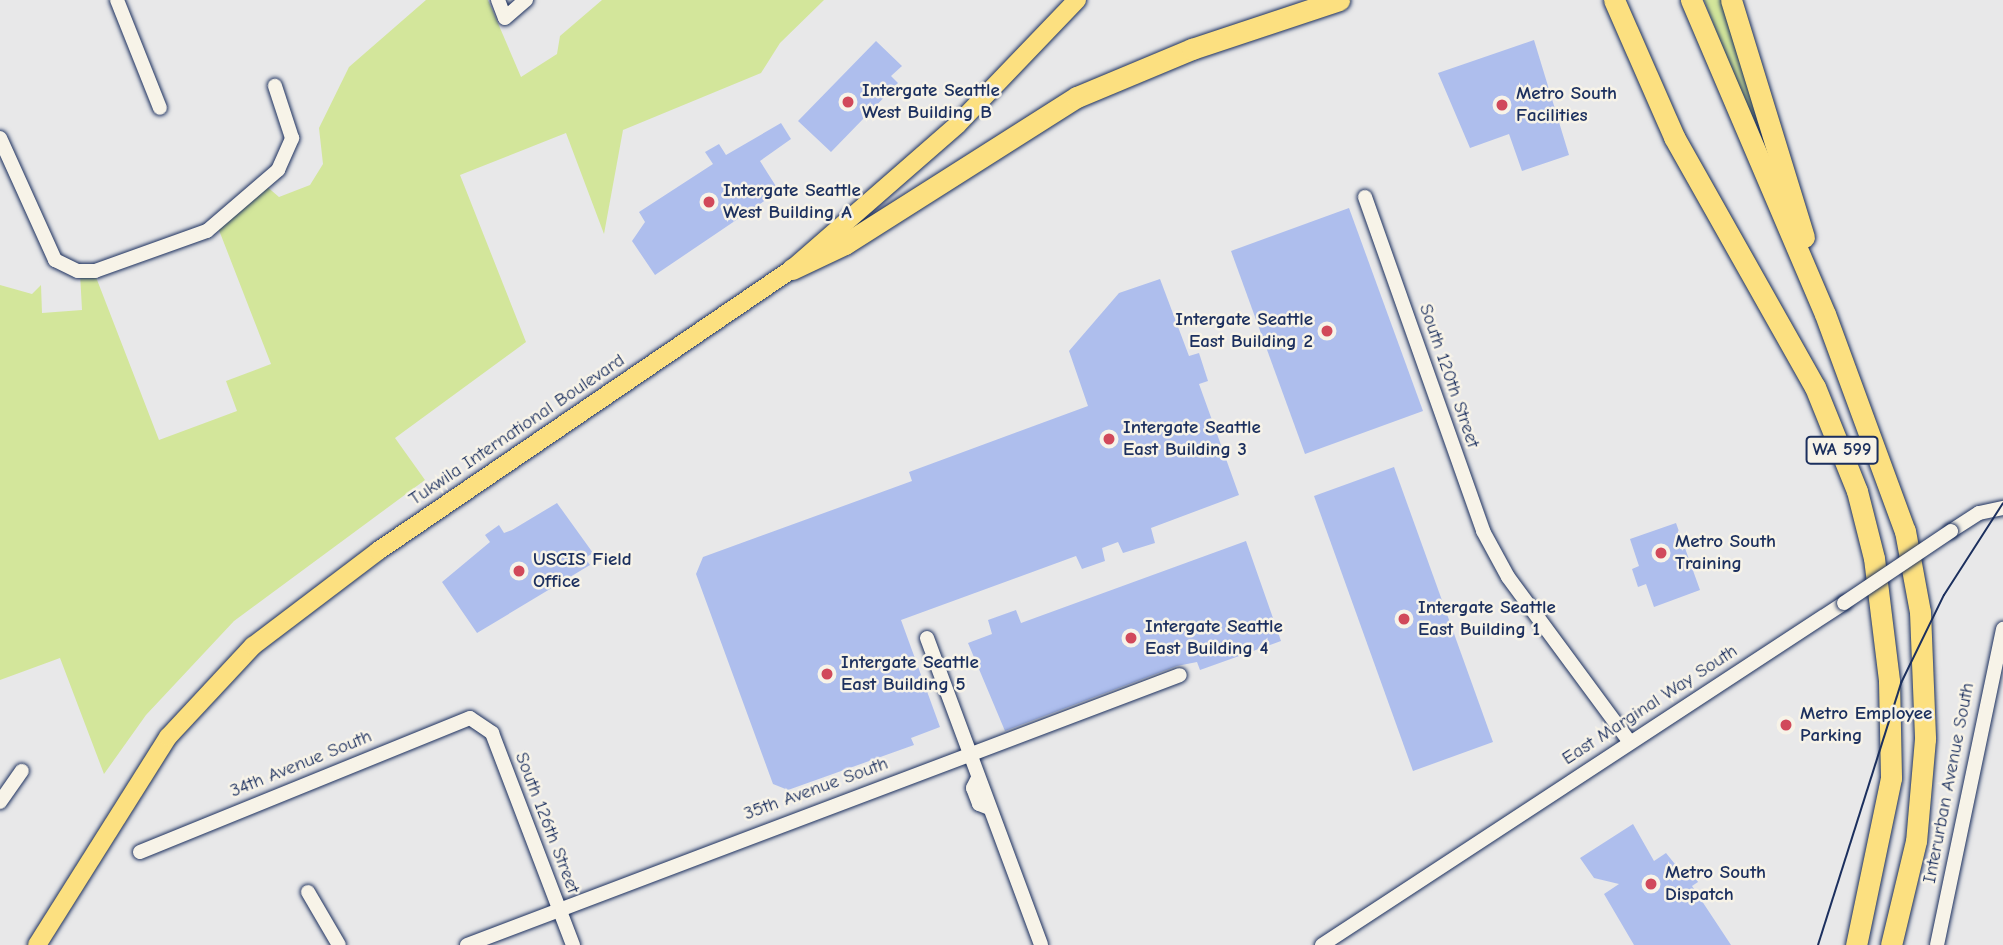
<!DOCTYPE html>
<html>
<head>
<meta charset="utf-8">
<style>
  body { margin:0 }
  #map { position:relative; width:2003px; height:945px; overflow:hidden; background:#e8e8e9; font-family:"Comic Neue",sans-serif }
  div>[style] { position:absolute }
  .green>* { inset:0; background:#d3e69b }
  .building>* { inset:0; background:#aebeed }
  .roads { filter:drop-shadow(0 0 2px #1b2f5e) drop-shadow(0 0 2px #1b2f5e) }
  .minor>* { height:14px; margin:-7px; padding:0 7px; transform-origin:7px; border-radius:7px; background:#f7f3e8 }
  .major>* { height:18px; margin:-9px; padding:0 9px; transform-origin:9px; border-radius:9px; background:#fce080 }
  .highway>* { height:21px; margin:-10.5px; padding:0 10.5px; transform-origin:10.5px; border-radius:10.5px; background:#fce080 }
  .tram>* { height:2px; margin:-1px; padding:0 1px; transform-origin:1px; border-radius:1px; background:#1b2f5e }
  .bridges { filter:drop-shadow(0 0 2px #1b2f5e) drop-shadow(0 0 2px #1b2f5e) }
  .minor-bridge>* { height:14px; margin:-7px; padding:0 7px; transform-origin:7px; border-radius:7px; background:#f7f3e8 }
  .dots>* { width:19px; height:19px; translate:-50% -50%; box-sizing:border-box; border:4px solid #f7f3e8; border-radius:50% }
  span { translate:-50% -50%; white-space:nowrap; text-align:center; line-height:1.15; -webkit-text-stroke:5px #f7f3e8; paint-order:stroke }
  .shield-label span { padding:2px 5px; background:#f7f3e8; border:2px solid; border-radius:5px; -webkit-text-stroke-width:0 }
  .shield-label { font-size:18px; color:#1b2f5e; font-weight:700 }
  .poi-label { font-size:19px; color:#1b2f5e; font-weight:700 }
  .left { translate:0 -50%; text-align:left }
  .right { translate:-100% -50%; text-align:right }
  .street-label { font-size:19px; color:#1b2f5e }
</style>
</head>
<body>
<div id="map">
  <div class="green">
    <div style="clip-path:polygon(426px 0,488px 0,521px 77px,557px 54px,560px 36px,602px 0,824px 0,780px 43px,761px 73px,623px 130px,604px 234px,566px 133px,460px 175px,526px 342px,395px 438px,425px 480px,234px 621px,146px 715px,104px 774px,60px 658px,0 680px,0 285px,32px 294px,41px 285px,42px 313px,82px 310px,80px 273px,94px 272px,159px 440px,237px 411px,226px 381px,271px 364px,217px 225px,265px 185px,279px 197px,310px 185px,323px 164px,319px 128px,349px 67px)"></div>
    <div style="clip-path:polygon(1704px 0,1723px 0,1766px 149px,1732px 70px)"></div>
  </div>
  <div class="building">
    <div style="clip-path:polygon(1534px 40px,1569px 155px,1522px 171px,1509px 134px,1470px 148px,1438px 73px)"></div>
    <div style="clip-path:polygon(876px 41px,902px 66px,891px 76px,898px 83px,831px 152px,798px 121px)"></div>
    <div style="clip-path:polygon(781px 123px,791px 139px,760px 161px,779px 191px,655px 275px,632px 241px,645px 222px,639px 212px,713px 164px,705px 152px,719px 144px,726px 155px)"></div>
    <div style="clip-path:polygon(1349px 208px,1423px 411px,1305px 454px,1231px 251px)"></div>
    <div style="clip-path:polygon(1160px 279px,1189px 356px,1199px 353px,1208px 381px,1199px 384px,1239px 495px,1151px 528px,1155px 543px,1123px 553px,1118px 542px,1102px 548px,1105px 561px,1082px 569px,1076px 556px,901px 620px,940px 727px,911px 738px,914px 745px,788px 790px,773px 784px,696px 574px,703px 557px,912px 481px,909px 472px,1088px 406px,1069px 351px,1119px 293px)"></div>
    <div style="clip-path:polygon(1394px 467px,1493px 742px,1413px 771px,1314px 496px)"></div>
    <div style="clip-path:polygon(557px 503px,593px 553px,585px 558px,590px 565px,477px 633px,442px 582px,490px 542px,485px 535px,499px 525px,504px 533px,512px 530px)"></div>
    <div style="clip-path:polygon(1676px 523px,1700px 590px,1654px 607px,1646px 584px,1638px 587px,1632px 569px,1639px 566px,1630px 539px)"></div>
    <div style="clip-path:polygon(1246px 541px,1281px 641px,1200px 670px,1197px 662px,1177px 666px,1005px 731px,968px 643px,992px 634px,988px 620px,1016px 610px,1021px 623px)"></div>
    <div style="clip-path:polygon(1633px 824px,1654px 861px,1666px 853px,1687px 879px,1694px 875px,1698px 882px,1692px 886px,1731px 945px,1634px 945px,1604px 894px,1619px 884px,1594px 878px,1580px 858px)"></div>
  </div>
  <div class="roads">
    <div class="minor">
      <div style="left:117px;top:0;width:116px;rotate:68.3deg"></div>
      <div style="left:498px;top:0;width:19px;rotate:69deg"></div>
      <div style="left:505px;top:18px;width:28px;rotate:-41deg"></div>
      <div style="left:0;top:138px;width:134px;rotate:65.7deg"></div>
      <div style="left:55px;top:260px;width:25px;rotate:26deg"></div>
      <div style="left:78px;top:271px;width:17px"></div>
      <div style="left:95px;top:271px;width:119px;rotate:-19.7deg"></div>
      <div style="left:207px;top:231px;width:94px;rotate:-40.7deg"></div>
      <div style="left:278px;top:170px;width:35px;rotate:-66deg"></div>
      <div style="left:292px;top:138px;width:55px;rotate:-108.1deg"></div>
      <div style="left:1365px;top:197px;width:354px;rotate:70.5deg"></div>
      <div style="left:1483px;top:531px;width:52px;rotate:61.5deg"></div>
      <div style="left:1508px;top:577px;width:204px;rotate:53.6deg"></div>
      <div style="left:1951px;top:531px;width:33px;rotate:-33deg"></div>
      <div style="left:1979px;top:513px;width:25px;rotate:-12deg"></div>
      <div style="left:927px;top:638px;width:327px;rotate:69.6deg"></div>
      <div style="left:977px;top:780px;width:9px;rotate:117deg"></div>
      <div style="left:973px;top:788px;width:17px;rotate:69deg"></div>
      <div style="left:979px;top:804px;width:9px;rotate:21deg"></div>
      <div style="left:0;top:802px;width:38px;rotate:-55deg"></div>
      <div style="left:140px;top:852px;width:356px;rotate:-22.1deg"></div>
      <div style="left:470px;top:718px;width:27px;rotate:34deg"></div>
      <div style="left:492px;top:733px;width:227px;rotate:69.1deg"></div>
      <div style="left:308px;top:892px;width:61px;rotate:59.7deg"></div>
      <div style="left:467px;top:945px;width:762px;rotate:-20.74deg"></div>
      <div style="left:1322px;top:945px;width:624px;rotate:-33.23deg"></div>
      <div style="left:1937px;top:945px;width:323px;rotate:-78.2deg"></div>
    </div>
    <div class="major">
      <div style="left:37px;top:945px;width:246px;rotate:-57.8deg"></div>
      <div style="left:168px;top:737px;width:125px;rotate:-47deg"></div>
      <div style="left:253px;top:646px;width:157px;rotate:-37.2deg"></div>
      <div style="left:378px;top:551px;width:501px;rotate:-34.26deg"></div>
      <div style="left:792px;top:269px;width:220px;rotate:-41.1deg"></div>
      <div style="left:958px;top:124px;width:172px;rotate:-46.2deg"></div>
    </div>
    <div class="highway">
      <div style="left:1614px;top:0;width:150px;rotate:66.3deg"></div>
      <div style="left:1674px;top:137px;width:287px;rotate:60.6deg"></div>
      <div style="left:1815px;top:387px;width:112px;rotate:68deg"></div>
      <div style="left:1857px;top:491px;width:69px;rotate:75.8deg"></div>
      <div style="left:1874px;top:558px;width:124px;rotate:83deg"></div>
      <div style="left:1889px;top:681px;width:97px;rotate:88.8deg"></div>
      <div style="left:1891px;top:778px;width:171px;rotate:101.8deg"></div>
      <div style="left:1691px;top:0;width:341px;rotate:66.9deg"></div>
      <div style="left:1825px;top:314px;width:231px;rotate:69.8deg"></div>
      <div style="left:1905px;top:531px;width:82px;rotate:79.5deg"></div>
      <div style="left:1920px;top:612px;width:127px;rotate:87.7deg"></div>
      <div style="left:1925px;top:739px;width:102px;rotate:95deg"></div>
      <div style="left:1916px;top:841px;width:107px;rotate:103.5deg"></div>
      <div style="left:1731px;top:0;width:248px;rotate:72.9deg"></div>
      <div style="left:792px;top:269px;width:59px;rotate:-25.3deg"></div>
      <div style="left:845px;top:244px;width:275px;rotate:-32.4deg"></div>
      <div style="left:1077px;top:97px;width:125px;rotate:-22.7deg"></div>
      <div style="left:1192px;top:49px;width:155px;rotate:-18.4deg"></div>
    </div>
  </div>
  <div class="tram">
    <div style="left:1818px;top:945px;width:275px;rotate:-72.4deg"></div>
    <div style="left:1901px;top:683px;width:98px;rotate:-64deg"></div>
    <div style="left:1944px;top:595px;width:109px;rotate:-57.3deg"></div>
  </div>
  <div class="bridges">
    <div class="minor-bridge">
      <div style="left:1844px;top:603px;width:129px;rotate:-33.9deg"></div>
    </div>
  </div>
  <div class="dots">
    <div style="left:848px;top:102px;background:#d1495b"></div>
    <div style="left:1502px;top:105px;background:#d1495b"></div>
    <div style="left:709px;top:202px;background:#d1495b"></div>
    <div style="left:1327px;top:331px;background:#d1495b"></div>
    <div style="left:1109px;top:439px;background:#d1495b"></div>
    <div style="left:1661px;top:553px;background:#d1495b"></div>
    <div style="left:519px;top:571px;background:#d1495b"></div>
    <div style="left:1404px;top:619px;background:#d1495b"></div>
    <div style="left:1131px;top:638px;background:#d1495b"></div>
    <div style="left:827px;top:674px;background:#d1495b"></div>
    <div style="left:1786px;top:725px;background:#d1495b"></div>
    <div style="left:1651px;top:884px;background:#d1495b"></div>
  </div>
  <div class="shield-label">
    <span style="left:1842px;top:450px">WA 599</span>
  </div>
  <div class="poi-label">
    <span class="left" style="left:862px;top:102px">Intergate Seattle<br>West Building B</span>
    <span class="left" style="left:1516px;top:105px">Metro South<br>Facilities</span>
    <span class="left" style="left:723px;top:202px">Intergate Seattle<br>West Building A</span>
    <span class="right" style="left:1313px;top:331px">Intergate Seattle<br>East Building 2</span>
    <span class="left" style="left:1123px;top:439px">Intergate Seattle<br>East Building 3</span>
    <span class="left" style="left:1675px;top:553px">Metro South<br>Training</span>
    <span class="left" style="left:533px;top:571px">USCIS Field<br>Office</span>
    <span class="left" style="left:1418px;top:619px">Intergate Seattle<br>East Building 1</span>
    <span class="left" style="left:1145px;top:638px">Intergate Seattle<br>East Building 4</span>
    <span class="left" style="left:841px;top:674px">Intergate Seattle<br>East Building 5</span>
    <span class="left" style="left:1800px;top:725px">Metro Employee<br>Parking</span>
    <span class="left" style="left:1665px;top:884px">Metro South<br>Dispatch</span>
  </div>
  <div class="street-label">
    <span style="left:1449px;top:376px;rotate:71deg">South 120th Street</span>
    <span style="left:517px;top:430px;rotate:-34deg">Tukwila International Boulevard</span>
    <span style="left:1650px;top:705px;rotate:-33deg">East Marginal Way South</span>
    <span style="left:301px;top:764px;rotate:-22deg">34th Avenue South</span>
    <span style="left:1949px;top:783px;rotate:-79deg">Interurban Avenue South</span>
    <span style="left:816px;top:789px;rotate:-20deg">35th Avenue South</span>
    <span style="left:547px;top:823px;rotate:69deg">South 126th Street</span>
  </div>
</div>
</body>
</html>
